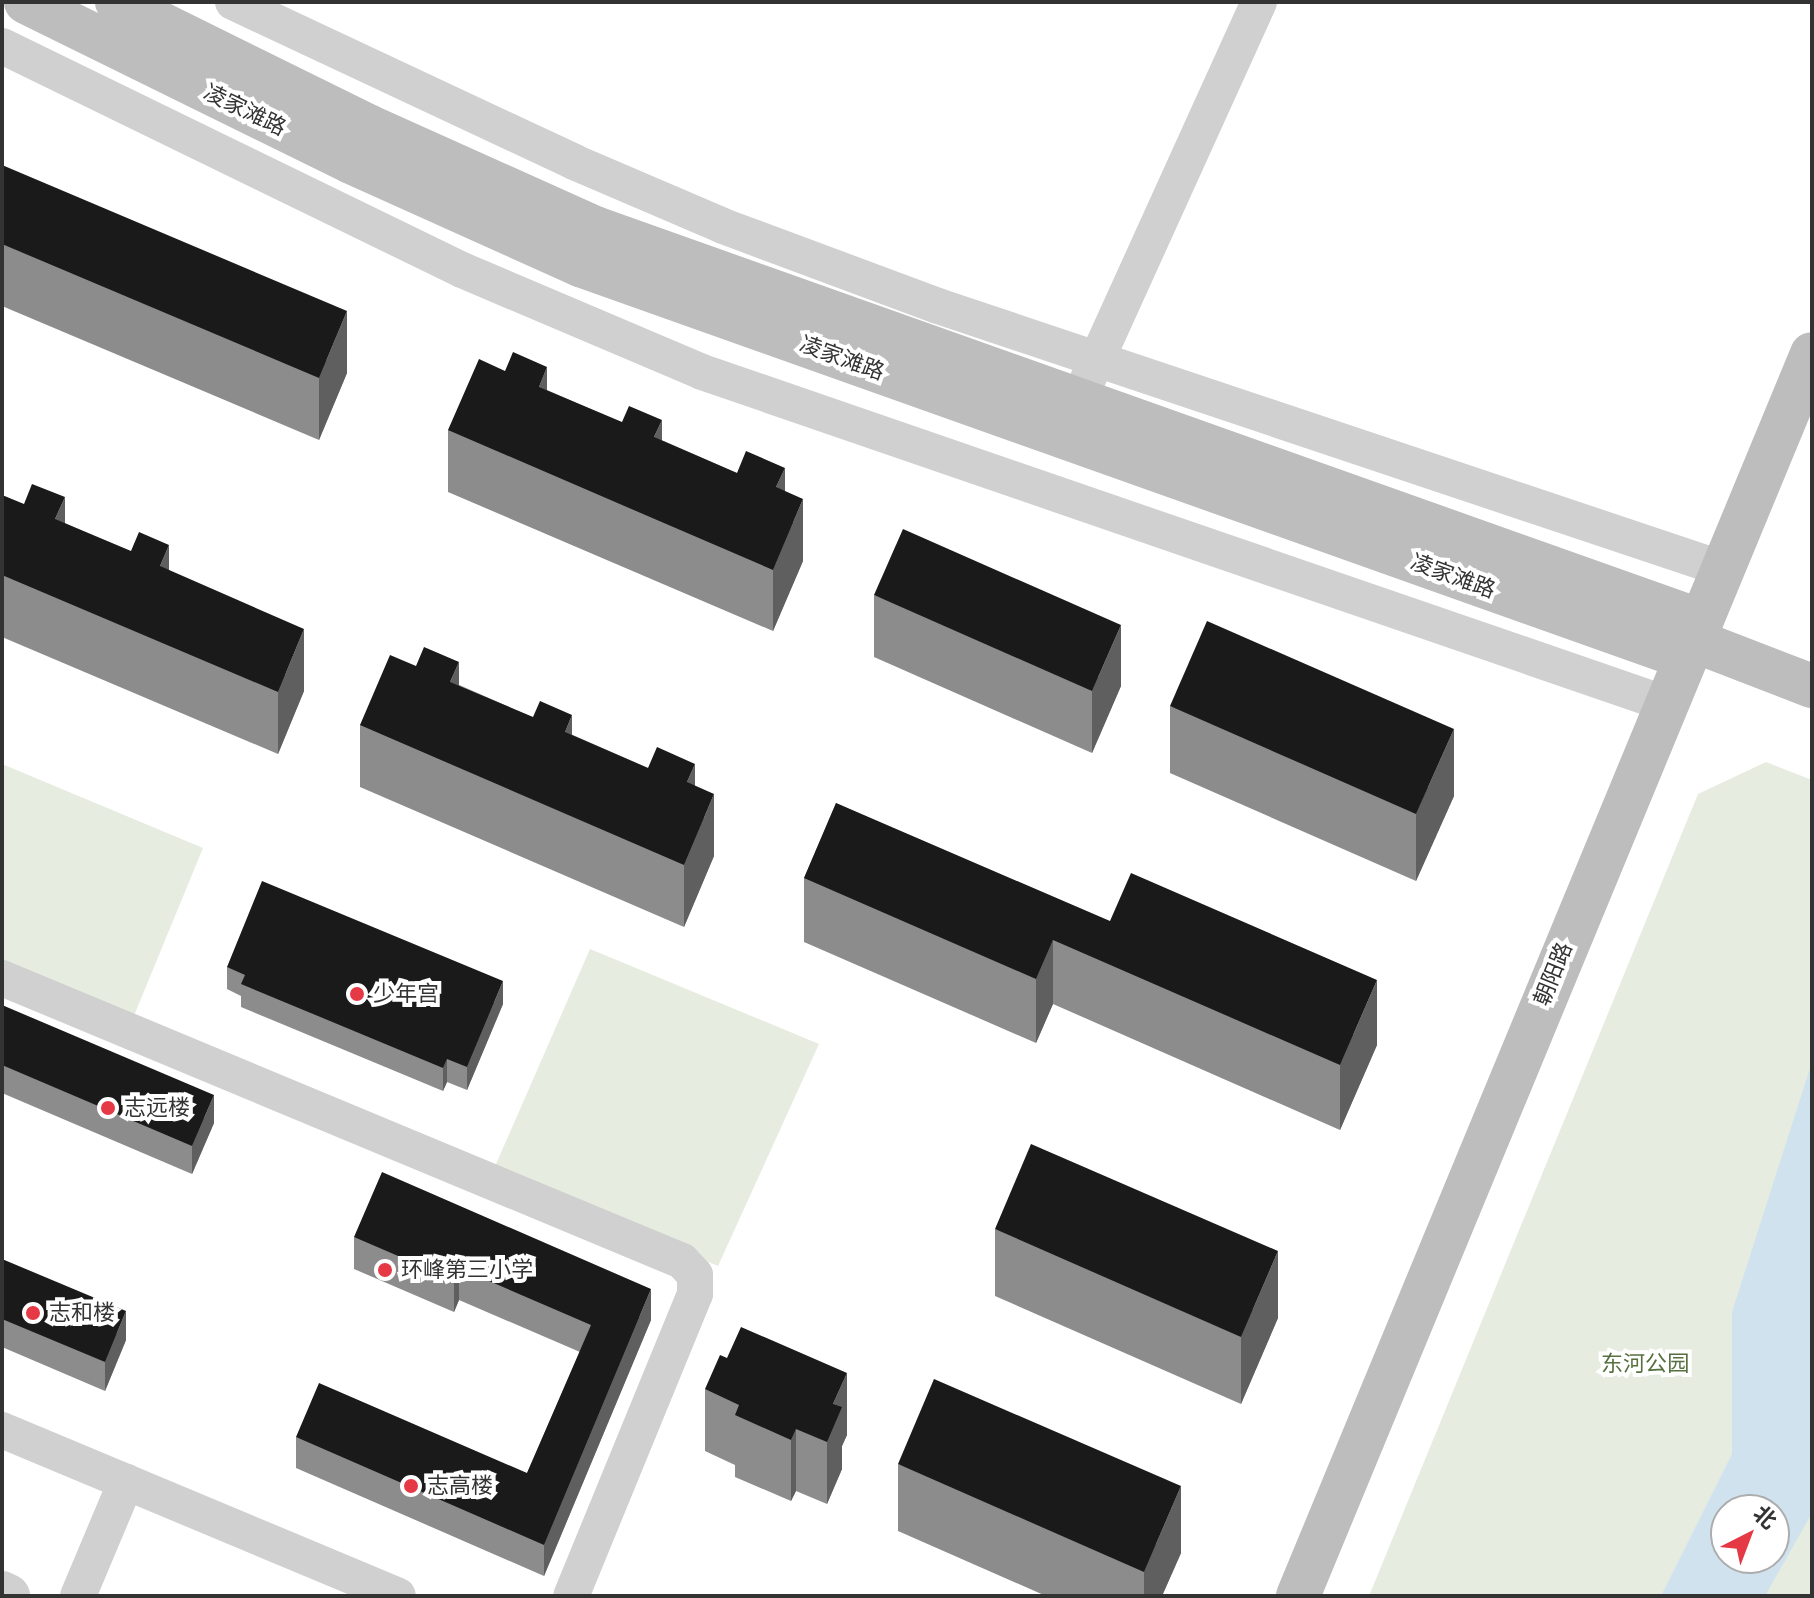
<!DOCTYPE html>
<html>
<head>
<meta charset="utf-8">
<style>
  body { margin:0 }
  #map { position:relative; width:1814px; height:1598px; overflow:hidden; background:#fff; font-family:Figtree,"Noto Sans SC",sans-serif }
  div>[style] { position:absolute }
  .green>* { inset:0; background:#e6ecdf }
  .water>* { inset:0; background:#cfe2ee }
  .minor>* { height:36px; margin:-18px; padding:0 18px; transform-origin:18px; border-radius:18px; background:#d0d0d0 }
  .tertiary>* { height:44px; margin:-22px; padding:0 22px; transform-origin:22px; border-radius:22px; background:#d0d0d0 }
  .secondary>* { height:44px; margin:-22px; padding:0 22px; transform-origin:22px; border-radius:22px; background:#bdbdbd }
  .wall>* { inset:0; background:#8c8c8c }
  .shaded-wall>* { inset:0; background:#5f5f5f }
  .building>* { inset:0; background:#1a1a1a }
  .dots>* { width:22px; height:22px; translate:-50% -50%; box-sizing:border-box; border:4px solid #fff; border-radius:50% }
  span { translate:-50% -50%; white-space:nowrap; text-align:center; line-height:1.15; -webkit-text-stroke:8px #fff; paint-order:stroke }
  .street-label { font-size:22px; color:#333 }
  .poi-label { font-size:22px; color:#333 }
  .left { translate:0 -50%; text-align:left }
  .park-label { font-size:22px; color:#56703f }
  .frame { position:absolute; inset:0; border:4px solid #333; pointer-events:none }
  .north { position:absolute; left:1710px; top:1494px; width:80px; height:80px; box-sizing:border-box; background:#fff; border:2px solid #adadad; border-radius:50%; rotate:42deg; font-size:22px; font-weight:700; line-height:32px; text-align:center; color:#333 }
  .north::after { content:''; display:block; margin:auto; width:28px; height:36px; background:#e63946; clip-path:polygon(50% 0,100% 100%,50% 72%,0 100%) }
</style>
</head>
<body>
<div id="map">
  <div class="green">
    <div style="clip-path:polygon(evenodd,1766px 762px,1812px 780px,1812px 1596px,1369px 1596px,1698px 794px,1766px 762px,1726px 1510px,1774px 1510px,1774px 1558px,1726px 1558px,1726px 1510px)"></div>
    <div style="clip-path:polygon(2px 764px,203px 848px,131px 1023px,2px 969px)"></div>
    <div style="clip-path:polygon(590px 949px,819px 1044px,718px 1266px,493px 1171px)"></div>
  </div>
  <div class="water">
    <div style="clip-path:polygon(evenodd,1812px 1062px,1812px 1513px,1765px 1596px,1661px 1596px,1732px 1454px,1732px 1312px,1812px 1062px,1726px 1510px,1774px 1510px,1774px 1558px,1726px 1558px,1726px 1510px)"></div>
  </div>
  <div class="minor">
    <div style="left:233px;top:2px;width:377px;rotate:25.1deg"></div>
    <div style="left:574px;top:162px;width:162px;rotate:23.2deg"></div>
    <div style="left:723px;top:226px;width:229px;rotate:20.4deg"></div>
    <div style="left:938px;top:306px;width:825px;rotate:18.52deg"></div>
    <div style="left:2px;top:46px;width:512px;rotate:25.96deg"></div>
    <div style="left:462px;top:270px;width:261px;rotate:23deg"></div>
    <div style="left:702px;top:372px;width:1017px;rotate:18.99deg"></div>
    <div style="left:1088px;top:379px;width:414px;rotate:-65.6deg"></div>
    <div style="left:2px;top:978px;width:737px;rotate:22.6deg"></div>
    <div style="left:682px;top:1261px;width:19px;rotate:47deg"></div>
    <div style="left:695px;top:1275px;width:19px;rotate:90deg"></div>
    <div style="left:695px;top:1294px;width:326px;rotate:112.3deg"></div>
    <div style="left:2px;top:1430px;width:429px;rotate:22.7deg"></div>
    <div style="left:78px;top:1596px;width:124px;rotate:-67.2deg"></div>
  </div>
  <div class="tertiary">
    <div style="left:2px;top:1593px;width:7px;rotate:27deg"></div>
  </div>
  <div class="secondary">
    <div style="left:26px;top:2px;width:362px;rotate:26.2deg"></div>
    <div style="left:351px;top:162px;width:251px;rotate:24.2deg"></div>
    <div style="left:580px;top:265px;width:1171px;rotate:19.56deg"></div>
    <div style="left:117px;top:2px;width:280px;rotate:26.3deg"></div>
    <div style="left:368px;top:126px;width:249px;rotate:24.2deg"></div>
    <div style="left:595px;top:228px;width:1171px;rotate:19.56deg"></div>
    <div style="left:1690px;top:639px;width:131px;rotate:21.1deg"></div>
    <div style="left:1298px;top:1596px;width:1344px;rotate:-67.52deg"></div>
  </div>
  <div class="wall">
    <div style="clip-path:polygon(2px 165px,347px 373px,319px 440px,2px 306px)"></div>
    <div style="clip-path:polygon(547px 390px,737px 473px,785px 491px,803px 561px,773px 631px,448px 492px,448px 430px)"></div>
    <div style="clip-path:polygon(2px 495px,169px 570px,304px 691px,278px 754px,2px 637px)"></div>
    <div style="clip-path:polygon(874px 595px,1121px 686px,1092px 753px,874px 657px)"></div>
    <div style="clip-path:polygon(416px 666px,648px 768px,695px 786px,714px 856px,684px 927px,360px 787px,360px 725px)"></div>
    <div style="clip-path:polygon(1170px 706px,1454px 796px,1416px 881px,1170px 773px)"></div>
    <div style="clip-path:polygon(836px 803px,1377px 1045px,1340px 1130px,1053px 1004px,1036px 1043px,804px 942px,804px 878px)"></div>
    <div style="clip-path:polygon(227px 967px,503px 1004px,467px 1090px,447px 1082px,443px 1091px,241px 1007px,241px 996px,227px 989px)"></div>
    <div style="clip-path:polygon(2px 1005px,214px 1123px,192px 1174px,2px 1093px)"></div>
    <div style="clip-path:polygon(995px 1229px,1278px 1318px,1241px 1404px,995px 1296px)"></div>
    <div style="clip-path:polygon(354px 1237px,651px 1320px,544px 1576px,296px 1468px,296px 1437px,527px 1473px,580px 1352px,459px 1300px,454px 1312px,354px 1269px)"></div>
    <div style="clip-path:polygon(2px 1259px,126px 1340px,105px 1391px,2px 1347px)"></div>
    <div style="clip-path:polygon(705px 1389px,847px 1435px,842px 1446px,842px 1469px,827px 1504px,796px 1491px,791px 1501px,735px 1477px,735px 1465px,705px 1451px)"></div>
    <div style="clip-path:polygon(898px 1464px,1181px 1553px,1162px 1596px,1046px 1596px,898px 1531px)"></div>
  </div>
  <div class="shaded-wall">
    <div style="clip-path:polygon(347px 311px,347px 373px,319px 440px,319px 378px)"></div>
    <div style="clip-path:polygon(547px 367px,547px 429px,539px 387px)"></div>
    <div style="clip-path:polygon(662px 420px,662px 482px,654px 437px)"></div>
    <div style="clip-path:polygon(785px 468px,785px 530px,776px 487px)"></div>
    <div style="clip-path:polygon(65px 497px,65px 559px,55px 519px)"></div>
    <div style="clip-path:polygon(803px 499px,803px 561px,773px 631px,773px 570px)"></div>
    <div style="clip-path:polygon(169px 545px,169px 607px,160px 566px)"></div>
    <div style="clip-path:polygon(1121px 625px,1121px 686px,1092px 753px,1092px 691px)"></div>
    <div style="clip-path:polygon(304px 629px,304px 691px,278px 754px,278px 692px)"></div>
    <div style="clip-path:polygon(459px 662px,459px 724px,450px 682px)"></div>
    <div style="clip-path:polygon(572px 715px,572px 777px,565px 732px)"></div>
    <div style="clip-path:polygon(1454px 729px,1454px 796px,1416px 881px,1416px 814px)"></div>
    <div style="clip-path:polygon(695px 764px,695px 825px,687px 782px)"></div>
    <div style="clip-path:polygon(714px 794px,714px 856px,684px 927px,684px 865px)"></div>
    <div style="clip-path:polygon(1053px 940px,1053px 1004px,1036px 1043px,1036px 979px)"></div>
    <div style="clip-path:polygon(1377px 980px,1377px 1045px,1340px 1130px,1340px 1065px)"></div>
    <div style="clip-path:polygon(503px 981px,503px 1004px,467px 1090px,467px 1067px)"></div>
    <div style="clip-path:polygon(447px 1059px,447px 1082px,443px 1091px,443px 1068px)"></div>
    <div style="clip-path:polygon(214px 1095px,214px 1123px,192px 1174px,192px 1146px)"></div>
    <div style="clip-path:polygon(1278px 1251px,1278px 1318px,1241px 1404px,1241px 1337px)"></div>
    <div style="clip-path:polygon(459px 1268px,459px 1300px,454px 1312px,454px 1280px)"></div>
    <div style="clip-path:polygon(651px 1289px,651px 1320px,544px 1576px,544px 1545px)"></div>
    <div style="clip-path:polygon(126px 1311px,126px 1340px,105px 1391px,105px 1362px)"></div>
    <div style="clip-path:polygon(847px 1373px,847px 1435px,842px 1446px,842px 1469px,827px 1504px,827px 1442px,833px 1404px)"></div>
    <div style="clip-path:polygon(796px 1429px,796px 1491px,791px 1501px,791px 1440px)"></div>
    <div style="clip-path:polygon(1181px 1486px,1181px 1553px,1162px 1596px,1144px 1596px,1144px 1572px)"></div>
  </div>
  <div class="building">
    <div style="clip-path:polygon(2px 165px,347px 311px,319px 378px,2px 244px)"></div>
    <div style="clip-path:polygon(513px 352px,547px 367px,539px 387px,622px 422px,629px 406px,662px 420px,654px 437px,737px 473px,746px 451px,785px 468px,776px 487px,803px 499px,773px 570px,448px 430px,479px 359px,505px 371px)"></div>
    <div style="clip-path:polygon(32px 484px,65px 497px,55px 519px,131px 551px,139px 532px,169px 545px,160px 566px,304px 629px,278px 692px,2px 575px,2px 495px,24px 504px)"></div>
    <div style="clip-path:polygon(903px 529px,1121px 625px,1092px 691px,874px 595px)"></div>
    <div style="clip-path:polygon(1207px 621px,1454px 729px,1416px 814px,1170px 706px)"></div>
    <div style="clip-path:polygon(424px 647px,459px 662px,450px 682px,533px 717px,540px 701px,572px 715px,565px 732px,648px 768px,657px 747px,695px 764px,687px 782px,714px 794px,684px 865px,360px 725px,390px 655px,416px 666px)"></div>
    <div style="clip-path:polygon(836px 803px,1110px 921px,1131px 873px,1377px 980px,1340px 1065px,1053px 940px,1036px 979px,804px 878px)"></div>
    <div style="clip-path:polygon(262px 881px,503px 981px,467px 1067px,447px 1059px,443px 1068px,241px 984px,245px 975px,227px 967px)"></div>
    <div style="clip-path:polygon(2px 1005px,214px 1095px,192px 1146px,2px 1065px)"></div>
    <div style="clip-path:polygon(1031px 1144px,1278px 1251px,1241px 1337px,995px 1229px)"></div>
    <div style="clip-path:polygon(382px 1172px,651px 1289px,544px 1545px,296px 1437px,319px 1383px,527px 1473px,591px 1325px,459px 1268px,454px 1280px,354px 1237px)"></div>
    <div style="clip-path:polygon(2px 1259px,126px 1311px,105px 1362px,2px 1319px)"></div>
    <div style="clip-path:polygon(741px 1327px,847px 1373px,833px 1404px,842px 1407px,827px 1442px,796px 1429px,791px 1440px,735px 1415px,739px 1405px,705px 1389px,720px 1355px,727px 1358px)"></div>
    <div style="clip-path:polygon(934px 1379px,1181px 1486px,1144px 1572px,898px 1464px)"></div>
  </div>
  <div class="dots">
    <div style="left:357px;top:994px;background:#e63946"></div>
    <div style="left:108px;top:1108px;background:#e63946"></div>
    <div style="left:385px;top:1270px;background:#e63946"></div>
    <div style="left:33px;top:1313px;background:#e63946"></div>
    <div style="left:411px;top:1486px;background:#e63946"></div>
  </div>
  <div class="street-label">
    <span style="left:245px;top:110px;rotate:26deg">凌家滩路</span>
    <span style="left:842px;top:358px;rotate:20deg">凌家滩路</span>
    <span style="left:1453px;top:576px;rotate:20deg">凌家滩路</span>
    <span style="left:1553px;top:974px;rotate:-68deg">朝阳路</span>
  </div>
  <div class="poi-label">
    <span class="left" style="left:373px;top:994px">少年宫</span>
    <span class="left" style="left:124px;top:1108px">志远楼</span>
    <span class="left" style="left:401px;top:1270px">环峰第三小学</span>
    <span class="left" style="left:49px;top:1313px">志和楼</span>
    <span class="left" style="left:427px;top:1486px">志高楼</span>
  </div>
  <div class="park-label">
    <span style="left:1645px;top:1364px">东河公园</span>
  </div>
  <div class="frame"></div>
  <div class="north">北</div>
</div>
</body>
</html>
